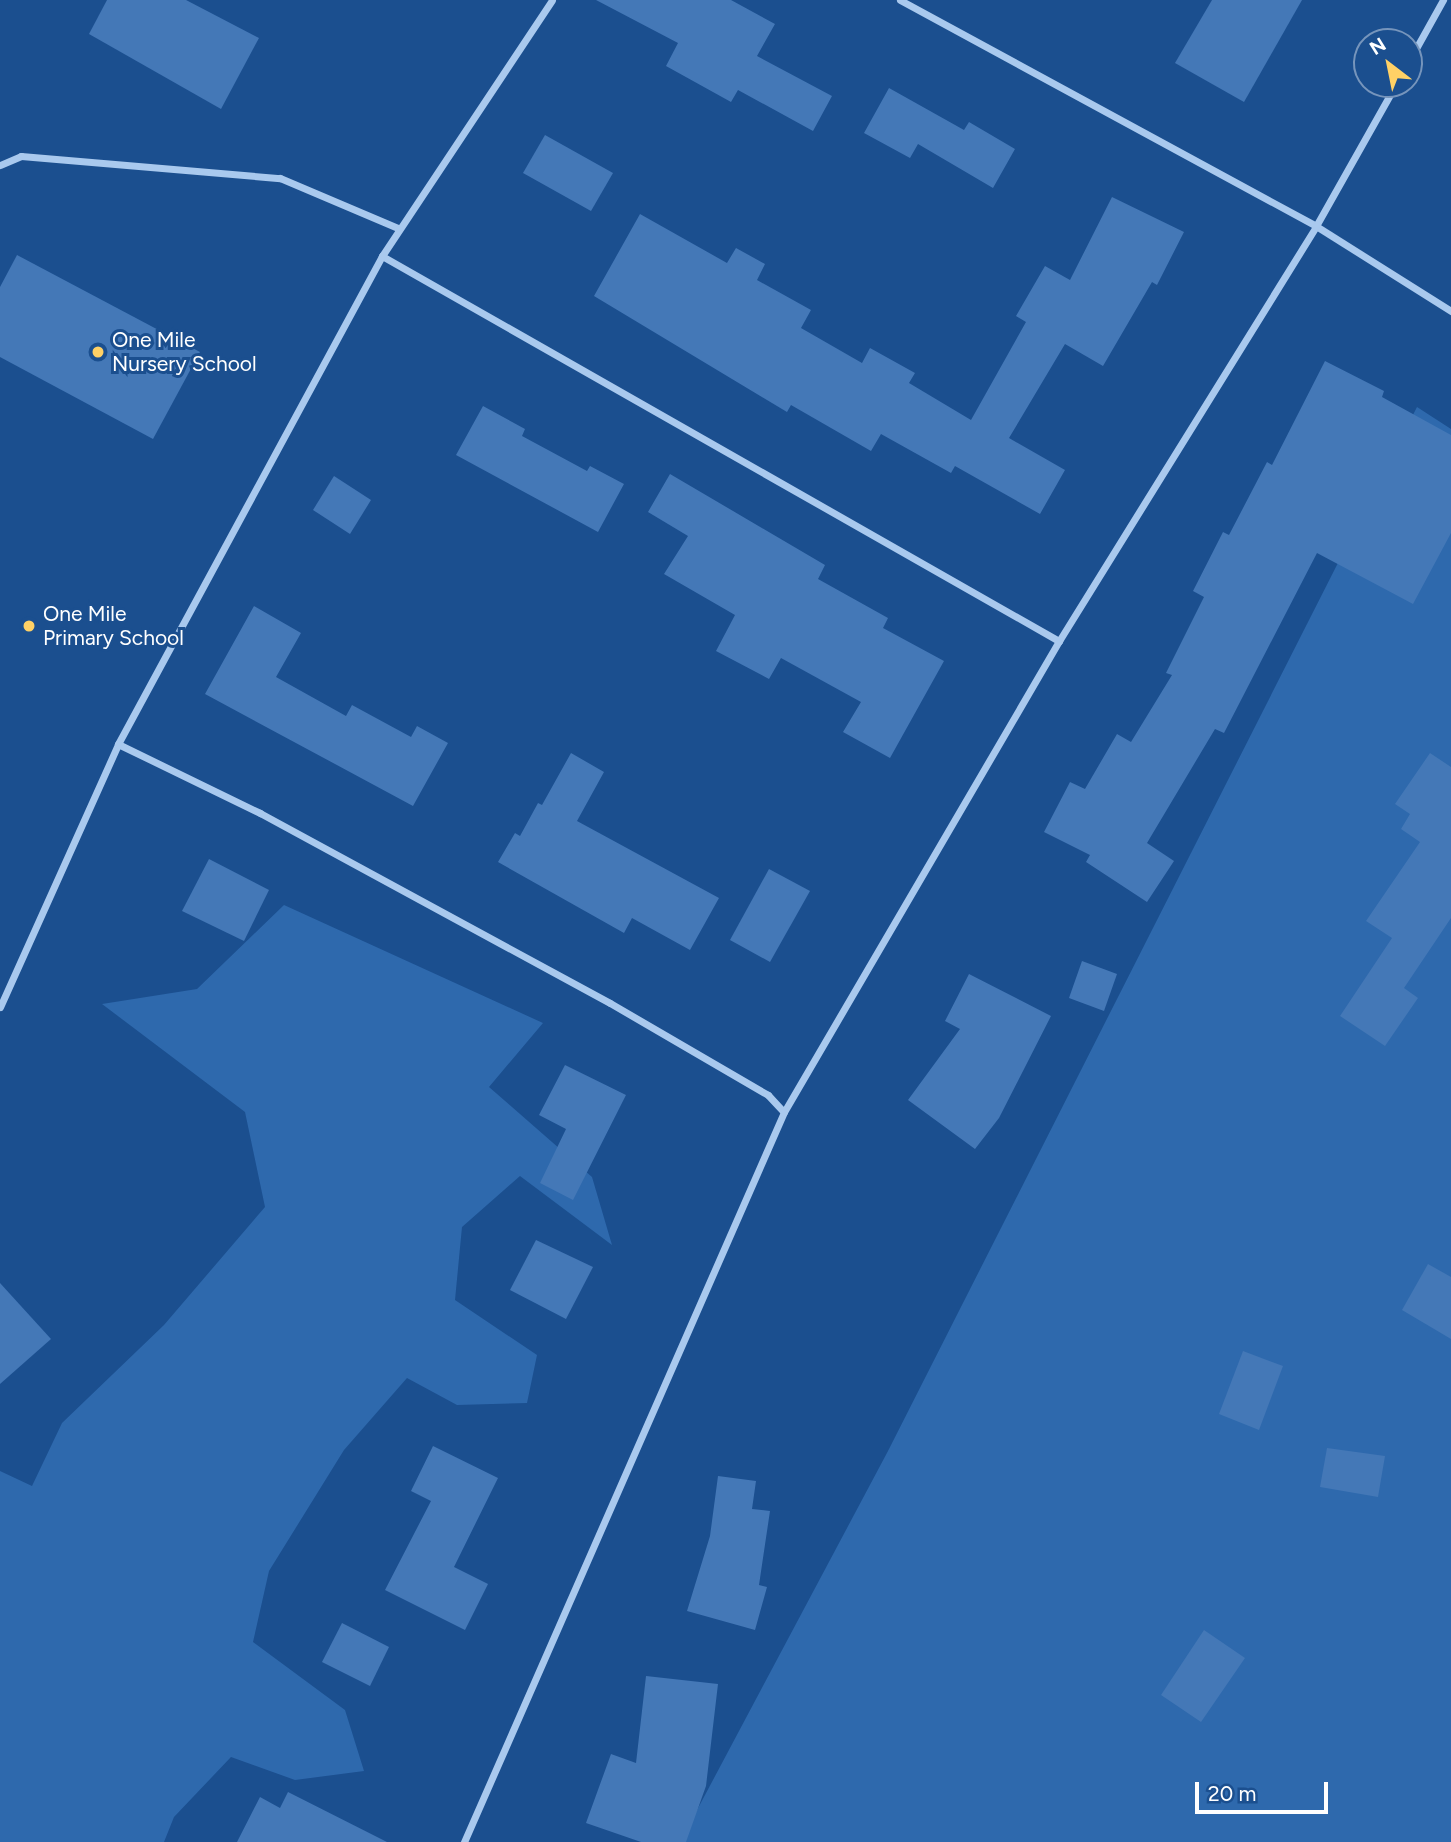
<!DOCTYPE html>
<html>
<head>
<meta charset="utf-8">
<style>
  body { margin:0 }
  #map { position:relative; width:1451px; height:1842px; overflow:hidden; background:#1b4f8f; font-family:Figtree,sans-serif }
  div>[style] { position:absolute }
  .green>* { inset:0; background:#2e69ad }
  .building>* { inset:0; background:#4478b7 }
  .street>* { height:7px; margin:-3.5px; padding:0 3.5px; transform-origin:3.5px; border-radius:3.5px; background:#a9c9ee }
  .dots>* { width:19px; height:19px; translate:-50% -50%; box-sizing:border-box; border:4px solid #1b4f8f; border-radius:50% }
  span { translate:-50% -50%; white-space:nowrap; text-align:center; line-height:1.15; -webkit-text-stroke:6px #1b4f8f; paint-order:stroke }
  .poi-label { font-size:21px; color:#fff }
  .left { translate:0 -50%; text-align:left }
  .north { position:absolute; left:1353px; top:28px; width:70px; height:70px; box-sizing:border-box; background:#1b4f8f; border:2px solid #7695bc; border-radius:50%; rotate:328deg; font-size:19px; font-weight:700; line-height:28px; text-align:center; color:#fff }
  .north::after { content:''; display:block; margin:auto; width:24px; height:32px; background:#ffd166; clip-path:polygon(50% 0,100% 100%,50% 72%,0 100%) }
  .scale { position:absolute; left:1195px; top:1782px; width:133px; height:32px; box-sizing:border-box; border:4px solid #fff; border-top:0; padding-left:9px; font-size:21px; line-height:24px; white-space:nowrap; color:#fff; -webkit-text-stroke:5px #1b4f8f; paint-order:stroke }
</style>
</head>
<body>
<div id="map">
  <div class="green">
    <div style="clip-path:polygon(1417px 407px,1451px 429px,1451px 1842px,680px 1842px,888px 1451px)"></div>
    <div style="clip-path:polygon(284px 905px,543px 1023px,489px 1087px,592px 1177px,612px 1245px,520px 1176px,462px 1227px,455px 1300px,537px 1355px,527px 1403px,457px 1405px,407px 1378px,344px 1450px,269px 1571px,253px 1642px,345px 1710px,364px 1771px,295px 1780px,231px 1757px,174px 1817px,164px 1842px,0 1842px,0 1471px,32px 1486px,62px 1423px,164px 1325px,265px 1207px,245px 1112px,102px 1004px,197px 989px)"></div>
  </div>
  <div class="building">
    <div style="clip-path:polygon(107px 0,186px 0,259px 38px,221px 109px,89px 34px)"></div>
    <div style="clip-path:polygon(596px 0,731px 0,775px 24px,757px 56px,832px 96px,813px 131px,738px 90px,731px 102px,666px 66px,678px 43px)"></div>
    <div style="clip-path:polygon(1212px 0,1302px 0,1244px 102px,1175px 63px)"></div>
    <div style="clip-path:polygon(889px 88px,964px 130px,969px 122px,1015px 149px,993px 188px,918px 144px,910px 158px,864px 133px)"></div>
    <div style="clip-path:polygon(545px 135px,613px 173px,591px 211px,523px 173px)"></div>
    <div style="clip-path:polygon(1112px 197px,1184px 232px,1157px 285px,1152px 282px,1103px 366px,1065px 344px,1009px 438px,1065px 470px,1040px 514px,955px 466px,951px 473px,881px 434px,871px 451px,791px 405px,787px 412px,594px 296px,640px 214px,727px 263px,736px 248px,765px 264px,757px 280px,811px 310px,801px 328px,862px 363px,870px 348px,915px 373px,909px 383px,971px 420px,1026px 322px,1016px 316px,1045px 266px,1070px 280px)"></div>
    <div style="clip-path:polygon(17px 255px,200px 352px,153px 439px,0 357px,0 287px)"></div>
    <div style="clip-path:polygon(1325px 361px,1384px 391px,1382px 397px,1451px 435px,1451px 533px,1413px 604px,1317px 553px,1224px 733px,1215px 729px,1147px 843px,1174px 861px,1147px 902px,1086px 862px,1090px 855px,1044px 832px,1070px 782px,1085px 789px,1117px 734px,1131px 742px,1172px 675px,1166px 673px,1204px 597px,1193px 591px,1223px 532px,1229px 535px,1267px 462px,1272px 465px)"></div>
    <div style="clip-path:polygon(483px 406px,525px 429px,522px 436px,587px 471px,590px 466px,624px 484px,598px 532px,456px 455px)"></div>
    <div style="clip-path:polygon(670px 474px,825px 565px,818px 579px,888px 618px,883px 628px,944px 661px,890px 758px,843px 732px,861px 702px,781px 658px,769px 679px,716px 651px,735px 615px,664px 574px,688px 536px,648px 512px)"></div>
    <div style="clip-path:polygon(334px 476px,371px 500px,350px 534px,313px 510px)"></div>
    <div style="clip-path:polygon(254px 606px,301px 633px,276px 677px,346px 716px,352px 705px,411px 737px,417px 726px,448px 743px,413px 806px,205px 694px)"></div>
    <div style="clip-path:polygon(571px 753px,604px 772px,577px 821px,719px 898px,690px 950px,632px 918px,624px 933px,498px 862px,515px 833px,520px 836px,538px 803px,542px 805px)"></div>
    <div style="clip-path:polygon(1430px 753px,1451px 767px,1451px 918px,1404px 988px,1418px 998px,1385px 1046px,1340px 1016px,1392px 938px,1366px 921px,1420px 842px,1401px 829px,1410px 814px,1395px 804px)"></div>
    <div style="clip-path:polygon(209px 859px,269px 890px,244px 941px,182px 911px)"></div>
    <div style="clip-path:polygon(769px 869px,810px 891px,770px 962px,730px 940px)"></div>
    <div style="clip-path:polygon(1082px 961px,1117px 974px,1104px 1011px,1069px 998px)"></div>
    <div style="clip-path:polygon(969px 974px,1051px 1016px,999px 1118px,975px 1149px,908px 1100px,960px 1029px,945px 1021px)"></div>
    <div style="clip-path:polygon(565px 1065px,626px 1095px,573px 1200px,540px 1183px,566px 1129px,539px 1115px)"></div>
    <div style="clip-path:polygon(536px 1240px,593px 1267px,566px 1319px,510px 1290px)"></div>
    <div style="clip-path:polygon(1428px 1264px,1451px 1277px,1451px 1339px,1402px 1310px)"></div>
    <div style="clip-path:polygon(0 1283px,51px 1339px,0 1384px)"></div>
    <div style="clip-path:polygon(1243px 1351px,1283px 1366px,1259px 1430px,1219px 1414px)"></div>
    <div style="clip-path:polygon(433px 1446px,498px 1478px,454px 1567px,488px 1584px,465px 1630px,385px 1590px,431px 1501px,411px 1491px)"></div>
    <div style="clip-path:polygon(1327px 1448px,1385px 1456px,1378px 1497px,1320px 1487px)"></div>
    <div style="clip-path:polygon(718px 1476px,756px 1481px,752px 1509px,770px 1511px,759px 1585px,767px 1587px,755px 1630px,687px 1611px,710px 1536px)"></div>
    <div style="clip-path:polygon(342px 1623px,389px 1647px,370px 1686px,322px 1662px)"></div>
    <div style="clip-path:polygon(1204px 1630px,1245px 1658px,1201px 1722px,1161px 1695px)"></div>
    <div style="clip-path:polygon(646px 1676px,718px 1684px,706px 1786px,686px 1842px,641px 1842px,586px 1823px,611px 1754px,636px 1763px)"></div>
    <div style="clip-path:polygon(288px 1792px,387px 1842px,237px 1842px,260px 1797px,280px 1808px)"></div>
  </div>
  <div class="street">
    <div style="left:900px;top:0;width:473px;rotate:28.5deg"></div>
    <div style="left:1316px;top:226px;width:160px;rotate:32.2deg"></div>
    <div style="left:1409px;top:61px;width:70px;rotate:-60.9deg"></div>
    <div style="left:0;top:165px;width:23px;rotate:-23deg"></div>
    <div style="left:21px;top:156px;width:260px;rotate:4.9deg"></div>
    <div style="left:280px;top:178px;width:128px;rotate:23deg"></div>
    <div style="left:382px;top:256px;width:779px;rotate:29.63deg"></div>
    <div style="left:118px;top:744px;width:158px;rotate:25.9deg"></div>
    <div style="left:260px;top:813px;width:398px;rotate:28.5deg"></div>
    <div style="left:610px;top:1003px;width:183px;rotate:30.2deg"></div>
    <div style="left:768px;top:1095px;width:23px;rotate:47deg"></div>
    <div style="left:0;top:1007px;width:288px;rotate:-65.8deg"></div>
    <div style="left:118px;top:744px;width:555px;rotate:-61.59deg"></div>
    <div style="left:382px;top:256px;width:307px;rotate:-56.4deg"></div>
    <div style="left:464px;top:1842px;width:797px;rotate:-66.33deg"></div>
    <div style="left:784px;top:1112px;width:545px;rotate:-59.72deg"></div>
    <div style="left:1059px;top:641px;width:488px;rotate:-58.2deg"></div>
    <div style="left:1316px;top:226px;width:163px;rotate:-60.6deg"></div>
  </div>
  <div class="dots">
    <div style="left:98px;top:352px;background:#ffd166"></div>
    <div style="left:29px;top:626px;background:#ffd166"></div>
  </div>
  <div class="poi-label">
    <span class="left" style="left:112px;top:352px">One Mile<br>Nursery School</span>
    <span class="left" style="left:43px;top:626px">One Mile<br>Primary School</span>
  </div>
  <div class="north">N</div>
  <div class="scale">20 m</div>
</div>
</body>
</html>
